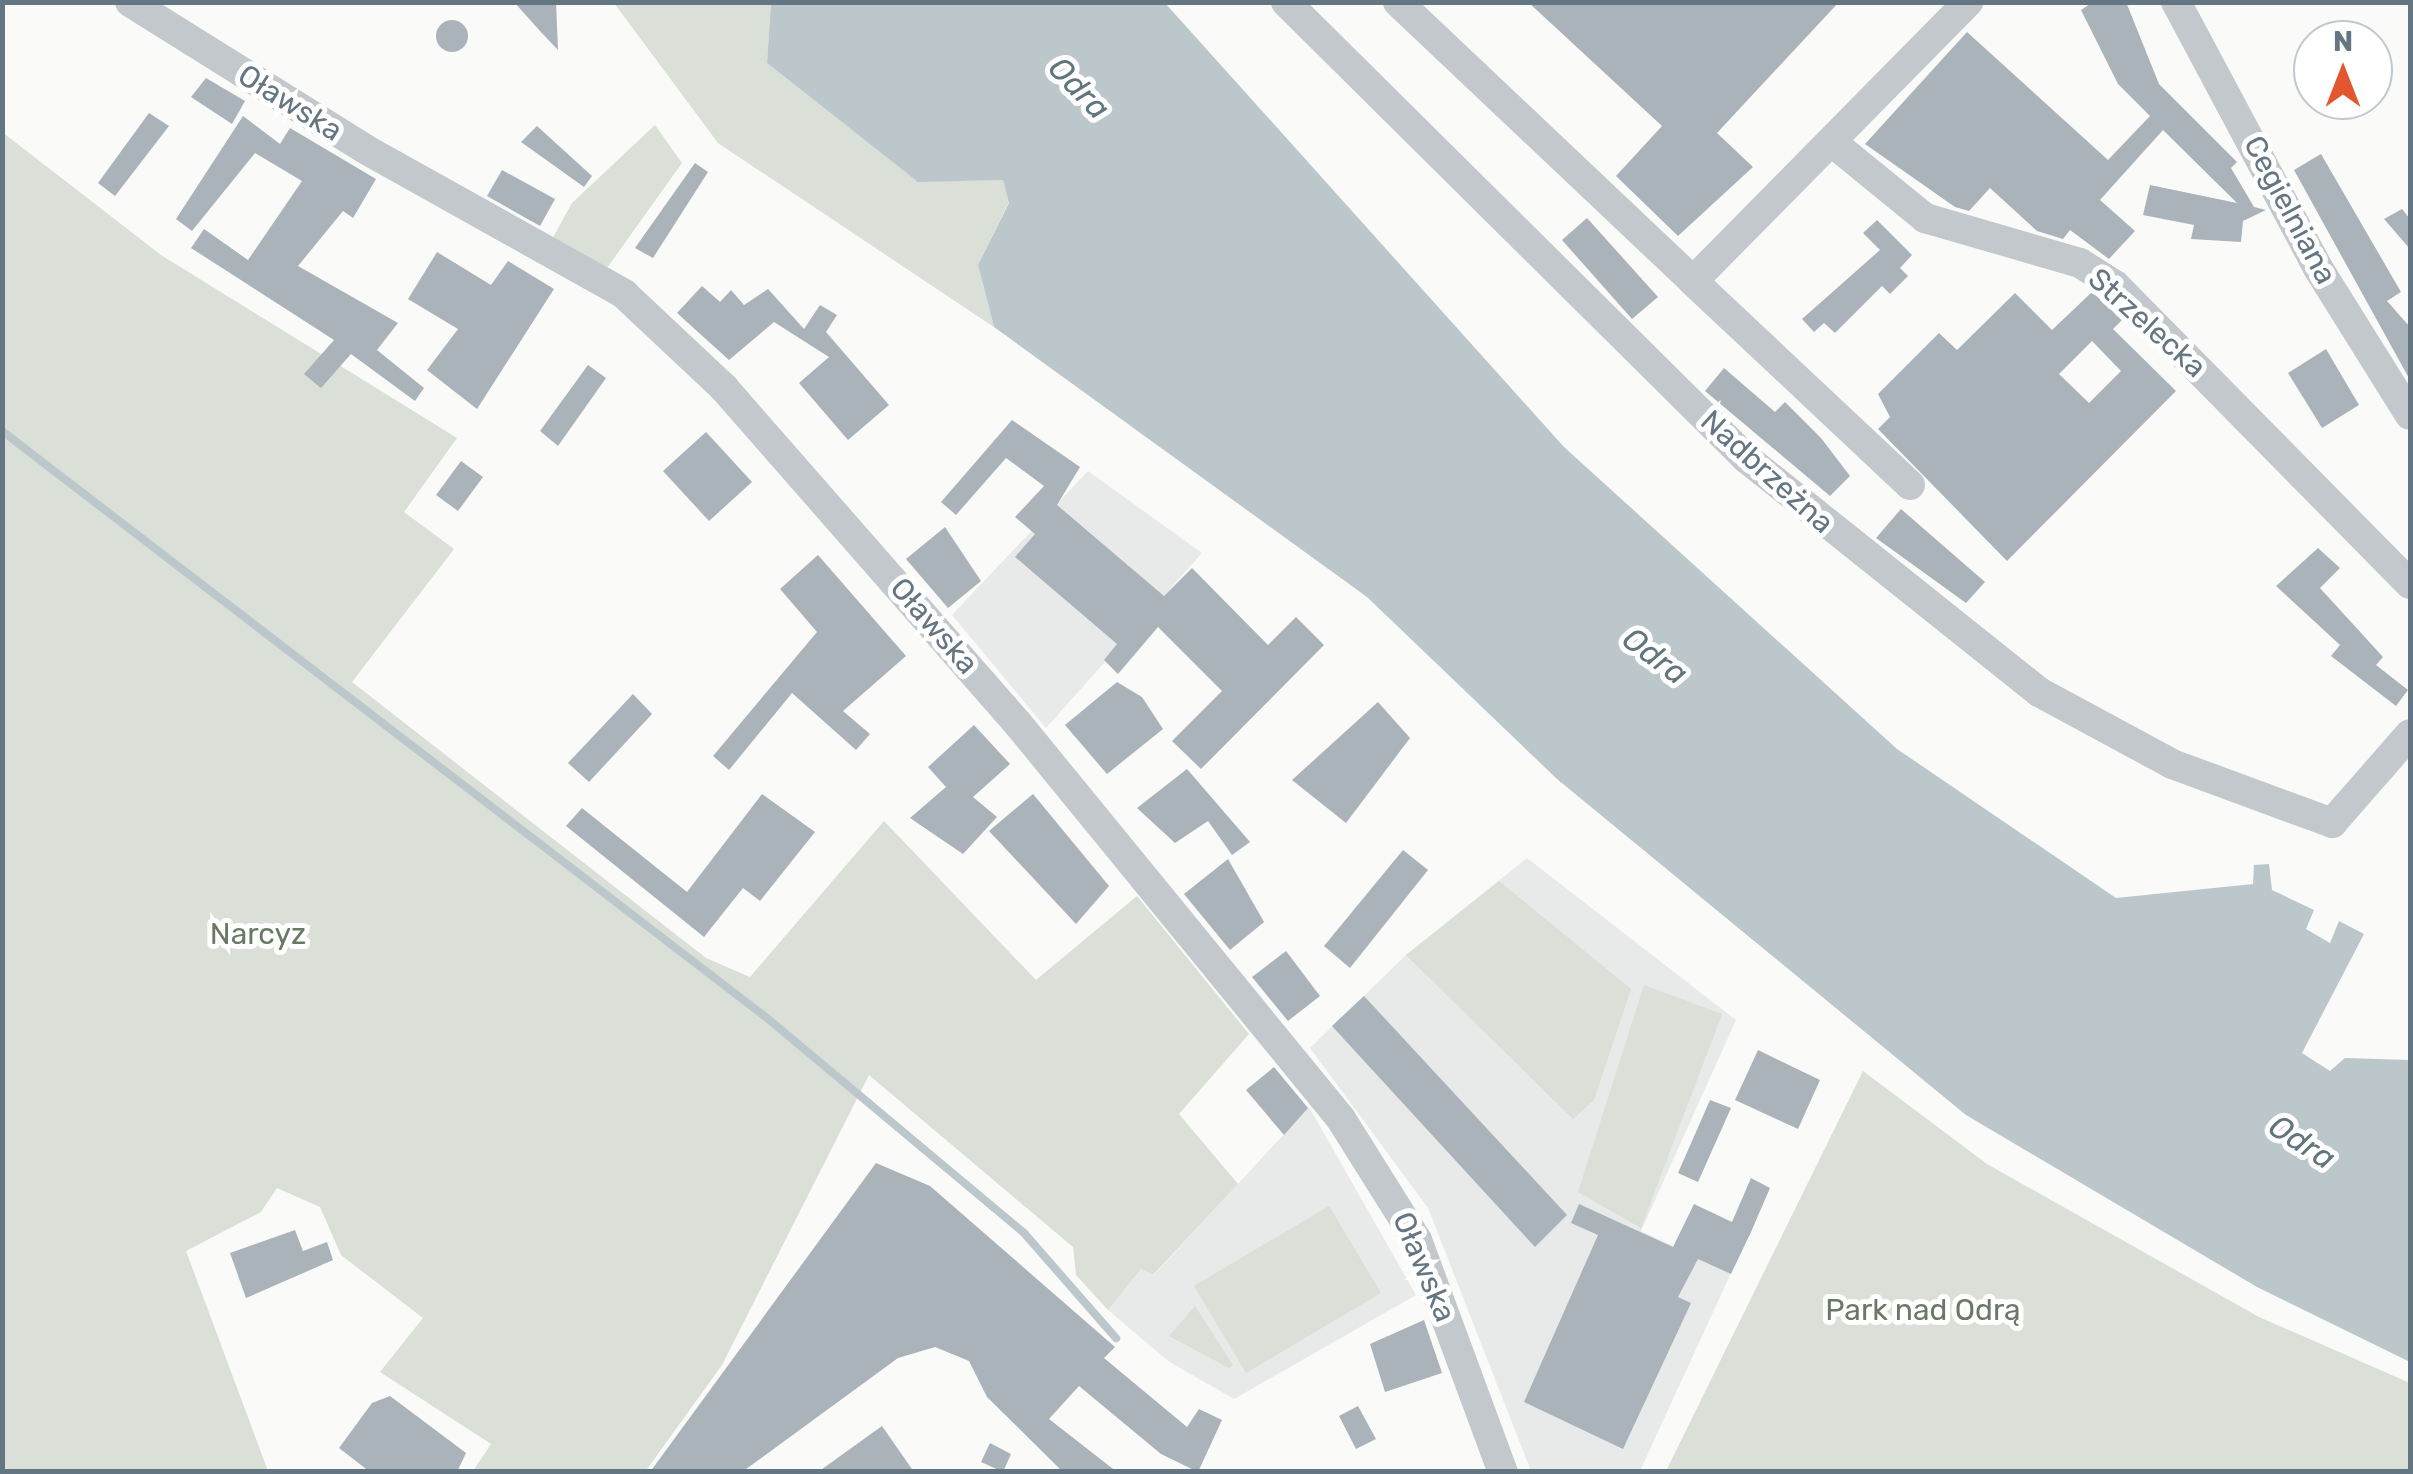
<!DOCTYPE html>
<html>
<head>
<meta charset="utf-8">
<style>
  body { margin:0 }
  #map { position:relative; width:2413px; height:1474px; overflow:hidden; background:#fafaf8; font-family:Rubik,sans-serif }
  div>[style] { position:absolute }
  .built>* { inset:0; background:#e8e9e9 }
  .green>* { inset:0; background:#dadfd7 }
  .water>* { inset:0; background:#bbc7cb }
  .stream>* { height:8px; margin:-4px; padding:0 4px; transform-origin:4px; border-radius:4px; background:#bbc7cb }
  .building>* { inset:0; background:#aab3b9 }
  .round { border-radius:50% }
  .minor>* { height:30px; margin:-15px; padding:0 15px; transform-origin:15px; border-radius:15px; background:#c3c8cc }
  span { translate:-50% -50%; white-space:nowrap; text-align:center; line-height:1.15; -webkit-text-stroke:10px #fff; paint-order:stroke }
  .street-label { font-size:30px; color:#657683 }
  .park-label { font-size:30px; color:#687a64 }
  .water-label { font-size:32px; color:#60757c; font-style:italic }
  .frame { position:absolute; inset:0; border:5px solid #657683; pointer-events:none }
  .north { position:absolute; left:2293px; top:20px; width:100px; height:100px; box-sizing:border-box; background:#fff; border:2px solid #c1c8cd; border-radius:50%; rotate:0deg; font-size:28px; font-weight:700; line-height:40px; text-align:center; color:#657683 }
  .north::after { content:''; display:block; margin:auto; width:35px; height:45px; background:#e4572e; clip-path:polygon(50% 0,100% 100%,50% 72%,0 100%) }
</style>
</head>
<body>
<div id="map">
  <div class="built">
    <div style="clip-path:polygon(1088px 471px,1202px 553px,1046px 728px,952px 615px)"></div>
    <div style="clip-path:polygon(1527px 858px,1736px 1020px,1641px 1231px,1731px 1273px,1640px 1471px,1531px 1471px,1428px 1208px,1310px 1048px,1406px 955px)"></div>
    <div style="clip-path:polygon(1309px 1107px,1416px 1295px,1234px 1399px,1168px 1361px,1108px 1310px,1141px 1269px,1154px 1275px)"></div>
  </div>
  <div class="green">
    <div style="clip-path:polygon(614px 3px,771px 3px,767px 63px,917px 181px,1003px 180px,1009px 202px,978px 265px,994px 327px,718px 143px)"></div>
    <div style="clip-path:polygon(655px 125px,682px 163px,607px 268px,551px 241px,572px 203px)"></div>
    <div style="clip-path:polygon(2px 132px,161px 255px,457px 438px,404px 512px,454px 549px,352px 682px,706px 958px,750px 977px,884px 821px,1036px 980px,1137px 896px,1249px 1034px,1179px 1114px,1238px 1184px,1153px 1275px,1141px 1269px,1108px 1310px,1076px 1275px,1073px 1247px,869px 1075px,722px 1365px,645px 1472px,473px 1471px,491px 1444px,380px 1372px,423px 1318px,341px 1255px,320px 1207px,277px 1188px,261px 1212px,186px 1251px,268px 1471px,3px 1471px)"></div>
    <div style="clip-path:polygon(1499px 881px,1631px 989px,1594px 1100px,1573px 1119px,1406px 955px)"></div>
    <div style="clip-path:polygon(1644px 985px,1722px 1014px,1641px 1228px,1578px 1192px)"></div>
    <div style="clip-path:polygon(1863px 1071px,1987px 1164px,2259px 1317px,2410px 1383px,2410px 1471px,1666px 1471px)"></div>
    <div style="clip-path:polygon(1329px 1206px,1381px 1293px,1246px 1373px,1194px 1286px)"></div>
    <div style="clip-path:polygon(1195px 1306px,1233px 1365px,1229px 1368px,1169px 1336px)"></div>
  </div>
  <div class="water">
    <div style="clip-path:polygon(771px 3px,1165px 3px,1564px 447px,1897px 749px,2116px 898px,2253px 884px,2254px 865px,2269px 864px,2272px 890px,2314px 910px,2306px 929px,2330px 943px,2339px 921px,2364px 934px,2302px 1053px,2330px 1071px,2345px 1058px,2410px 1060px,2410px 1362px,2257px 1287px,1966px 1115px,1557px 779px,1367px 597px,994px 327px,978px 265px,1009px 203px,1003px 180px,918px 182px,767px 63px)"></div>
  </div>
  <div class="stream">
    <div style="left:2px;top:431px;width:964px;rotate:37.5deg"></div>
    <div style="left:767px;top:1018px;width:335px;rotate:39.9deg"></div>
    <div style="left:1024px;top:1233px;width:140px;rotate:48.8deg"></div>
  </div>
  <div class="building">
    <div style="clip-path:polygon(514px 2px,556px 2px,558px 50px,540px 31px)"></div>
    <div style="clip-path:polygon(1528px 2px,1839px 2px,1717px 133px,1753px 167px,1678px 236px,1616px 176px,1662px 126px)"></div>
    <div style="clip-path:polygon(2093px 2px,2126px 2px,2159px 84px,2237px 162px,2231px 168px,2254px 207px,2266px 210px,2243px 221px,2241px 242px,2191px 239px,2194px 225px,2143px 215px,2150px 185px,2237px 203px,2163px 130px,2100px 200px,2135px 231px,2109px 259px,2070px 230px,2063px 239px,2037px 231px,1990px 188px,1969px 211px,1955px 207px,1865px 144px,1967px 32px,2108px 160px,2150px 116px,2118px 84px,2081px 10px)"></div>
    <div class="round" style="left:436px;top:20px;width:32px;height:32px"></div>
    <div style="clip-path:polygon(206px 78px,245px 101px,232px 124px,191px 97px)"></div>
    <div style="clip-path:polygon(149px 113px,169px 126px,115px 196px,98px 183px)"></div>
    <div style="clip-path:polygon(243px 116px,280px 144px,290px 128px,376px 179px,353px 218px,343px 211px,298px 266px,398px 323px,377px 350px,424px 388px,415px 401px,351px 354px,321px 388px,304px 374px,334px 340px,191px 248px,204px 229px,248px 260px,302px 181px,255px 153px,192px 231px,176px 219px)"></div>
    <div style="clip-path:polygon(537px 126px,592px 176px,584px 187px,521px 142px)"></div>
    <div style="clip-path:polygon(2321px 154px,2401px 292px,2387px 301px,2410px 327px,2410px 380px,2294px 170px)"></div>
    <div style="clip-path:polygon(695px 163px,708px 172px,653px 258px,635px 248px)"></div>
    <div style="clip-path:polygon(502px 170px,555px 199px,540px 226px,487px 196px)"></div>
    <div style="clip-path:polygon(2402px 209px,2410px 219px,2410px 249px,2384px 219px)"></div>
    <div style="clip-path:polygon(1587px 218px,1658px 297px,1632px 319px,1562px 240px)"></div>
    <div style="clip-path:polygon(1877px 220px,1912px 255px,1900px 268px,1908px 276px,1890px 294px,1882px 286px,1835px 333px,1824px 323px,1814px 332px,1802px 319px,1880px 250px,1863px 233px)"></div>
    <div style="clip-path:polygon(437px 252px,491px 285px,508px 261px,554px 289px,477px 409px,427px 370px,458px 329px,408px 299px)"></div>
    <div style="clip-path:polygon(702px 286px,720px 302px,731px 290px,744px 305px,768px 289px,804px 329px,820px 305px,837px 315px,826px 332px,889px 405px,848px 440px,799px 383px,829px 357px,774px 322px,729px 360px,677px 313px)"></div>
    <div style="clip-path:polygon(evenodd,2092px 292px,2122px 320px,2113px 329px,2176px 391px,2007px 561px,1878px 429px,1890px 417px,1878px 394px,1939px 333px,1957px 350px,2015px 293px,2052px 330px,2092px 292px,2092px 341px,2121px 371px,2089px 403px,2059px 374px,2092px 341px)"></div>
    <div style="clip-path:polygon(2326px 349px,2359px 405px,2322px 428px,2288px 373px)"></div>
    <div style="clip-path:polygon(588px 365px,606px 378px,558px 446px,540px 431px)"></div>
    <div style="clip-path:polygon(1724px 368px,1775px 412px,1785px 402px,1821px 438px,1850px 476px,1830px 496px,1705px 391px)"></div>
    <div style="clip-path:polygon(1012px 420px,1080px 467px,1057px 505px,1164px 596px,1192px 568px,1268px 645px,1296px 617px,1324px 645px,1201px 769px,1172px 741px,1222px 691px,1158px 627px,1118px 674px,1104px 660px,1117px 644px,1015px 557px,1035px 534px,1015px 517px,1044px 486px,1006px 458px,956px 515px,941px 502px)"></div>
    <div style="clip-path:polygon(706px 432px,752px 482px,709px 521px,663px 471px)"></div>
    <div style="clip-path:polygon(461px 461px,483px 477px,458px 511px,436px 495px)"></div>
    <div style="clip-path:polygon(1901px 509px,1985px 582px,1966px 603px,1876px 538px)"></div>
    <div style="clip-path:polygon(945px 527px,981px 581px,948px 608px,906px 559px)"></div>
    <div style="clip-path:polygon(2318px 548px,2340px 568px,2320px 588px,2383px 657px,2376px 665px,2408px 690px,2396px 706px,2331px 656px,2340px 645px,2276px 586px)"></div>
    <div style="clip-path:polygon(818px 555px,906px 656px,843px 711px,870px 734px,856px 750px,792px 693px,729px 770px,713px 756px,817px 632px,780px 589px)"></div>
    <div style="clip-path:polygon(1117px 682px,1142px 697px,1163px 729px,1107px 774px,1065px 725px)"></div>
    <div style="clip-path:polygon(633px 694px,652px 714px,589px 782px,568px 763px)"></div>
    <div style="clip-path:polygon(1378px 702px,1410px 738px,1346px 823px,1292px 780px)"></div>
    <div style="clip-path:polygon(974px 725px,1010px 764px,973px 797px,997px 817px,963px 854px,910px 818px,946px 787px,928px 767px)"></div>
    <div style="clip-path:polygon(1187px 769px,1250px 842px,1232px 855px,1208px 821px,1175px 843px,1137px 808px)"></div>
    <div style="clip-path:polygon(762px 794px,815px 832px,760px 901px,743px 888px,704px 937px,566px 826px,582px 808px,687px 892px)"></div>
    <div style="clip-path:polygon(1033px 794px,1109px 886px,1076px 924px,989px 831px)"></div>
    <div style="clip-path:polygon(1403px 850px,1428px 870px,1350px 968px,1324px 946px)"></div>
    <div style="clip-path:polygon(1228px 859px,1264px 922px,1230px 950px,1184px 894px)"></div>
    <div style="clip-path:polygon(1286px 951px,1320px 996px,1288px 1021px,1252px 977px)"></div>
    <div style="clip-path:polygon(1364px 996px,1567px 1215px,1535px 1247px,1332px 1026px)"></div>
    <div style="clip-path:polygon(1758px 1050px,1820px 1080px,1798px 1129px,1735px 1100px)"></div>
    <div style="clip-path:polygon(1274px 1067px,1308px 1108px,1284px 1135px,1246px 1090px)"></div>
    <div style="clip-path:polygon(1710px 1100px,1731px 1108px,1698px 1182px,1678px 1173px)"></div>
    <div style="clip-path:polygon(876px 1163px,930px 1186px,1115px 1347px,1104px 1358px,1187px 1427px,1199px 1409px,1222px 1420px,1198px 1472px,1161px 1454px,1079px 1386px,1049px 1419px,1117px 1472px,1063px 1472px,987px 1397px,969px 1361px,935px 1347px,898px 1358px,742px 1472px,650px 1472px)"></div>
    <div style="clip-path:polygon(1751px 1178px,1770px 1188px,1751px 1232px,1731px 1274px,1698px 1259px,1678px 1297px,1691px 1303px,1623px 1449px,1524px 1402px,1598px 1235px,1571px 1223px,1579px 1204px,1673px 1247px,1694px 1204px,1732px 1222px)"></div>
    <div style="clip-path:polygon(295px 1230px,303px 1251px,327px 1242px,333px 1260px,246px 1298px,230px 1253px)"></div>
    <div style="clip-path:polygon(1424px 1320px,1442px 1373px,1385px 1392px,1370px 1344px)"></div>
    <div style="clip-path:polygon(390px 1396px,466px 1453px,457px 1472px,370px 1472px,339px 1448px,372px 1403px)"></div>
    <div style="clip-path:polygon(1358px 1406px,1376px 1439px,1356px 1449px,1339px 1416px)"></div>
    <div style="clip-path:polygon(882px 1426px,914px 1472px,818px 1472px)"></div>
    <div style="clip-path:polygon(990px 1443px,1011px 1454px,1003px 1472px,981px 1462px)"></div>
  </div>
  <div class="minor">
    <div style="left:130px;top:2px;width:277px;rotate:32deg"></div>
    <div style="left:365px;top:149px;width:297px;rotate:29.2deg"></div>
    <div style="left:624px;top:294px;width:137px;rotate:43.2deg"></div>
    <div style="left:724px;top:388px;width:448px;rotate:48.8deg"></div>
    <div style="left:1019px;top:725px;width:509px;rotate:50.74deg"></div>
    <div style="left:1341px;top:1119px;width:143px;rotate:57.9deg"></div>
    <div style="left:1417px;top:1240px;width:247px;rotate:69.7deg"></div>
    <div style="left:1286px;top:2px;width:648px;rotate:44.75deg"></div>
    <div style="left:1746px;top:458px;width:375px;rotate:38.6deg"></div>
    <div style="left:2039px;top:692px;width:151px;rotate:28.4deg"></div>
    <div style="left:2172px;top:764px;width:171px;rotate:20.2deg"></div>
    <div style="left:2332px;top:823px;width:118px;rotate:-48.8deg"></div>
    <div style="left:1398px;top:2px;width:406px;rotate:43.4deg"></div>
    <div style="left:2176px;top:2px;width:302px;rotate:61.9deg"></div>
    <div style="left:2318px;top:268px;width:173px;rotate:58deg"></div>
    <div style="left:1833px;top:143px;width:119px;rotate:39.2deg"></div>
    <div style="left:1925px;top:218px;width:161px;rotate:16.2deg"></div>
    <div style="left:2080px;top:263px;width:41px;rotate:32.2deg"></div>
    <div style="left:2115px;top:285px;width:420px;rotate:45.4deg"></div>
    <div style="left:1910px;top:485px;width:298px;rotate:-136.8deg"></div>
    <div style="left:1693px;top:281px;width:392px;rotate:-45.4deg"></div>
  </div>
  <div class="street-label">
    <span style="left:290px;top:103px;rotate:32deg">Oławska</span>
    <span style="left:2290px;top:210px;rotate:62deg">Cegielniana</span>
    <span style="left:2147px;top:323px;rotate:42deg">Strzelecka</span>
    <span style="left:1767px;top:472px;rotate:42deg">Nadbrzeżna</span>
    <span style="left:934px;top:626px;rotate:49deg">Oławska</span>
    <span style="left:1424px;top:1267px;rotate:67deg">Oławska</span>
  </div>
  <div class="park-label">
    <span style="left:258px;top:934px">Narcyz</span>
    <span style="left:1923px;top:1310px">Park nad Odrą</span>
  </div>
  <div class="water-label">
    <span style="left:1079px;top:88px;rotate:46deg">Odra</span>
    <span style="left:1655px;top:656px;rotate:37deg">Odra</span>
    <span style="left:2302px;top:1142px;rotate:33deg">Odra</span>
  </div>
  <div class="frame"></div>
  <div class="north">N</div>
</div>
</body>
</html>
